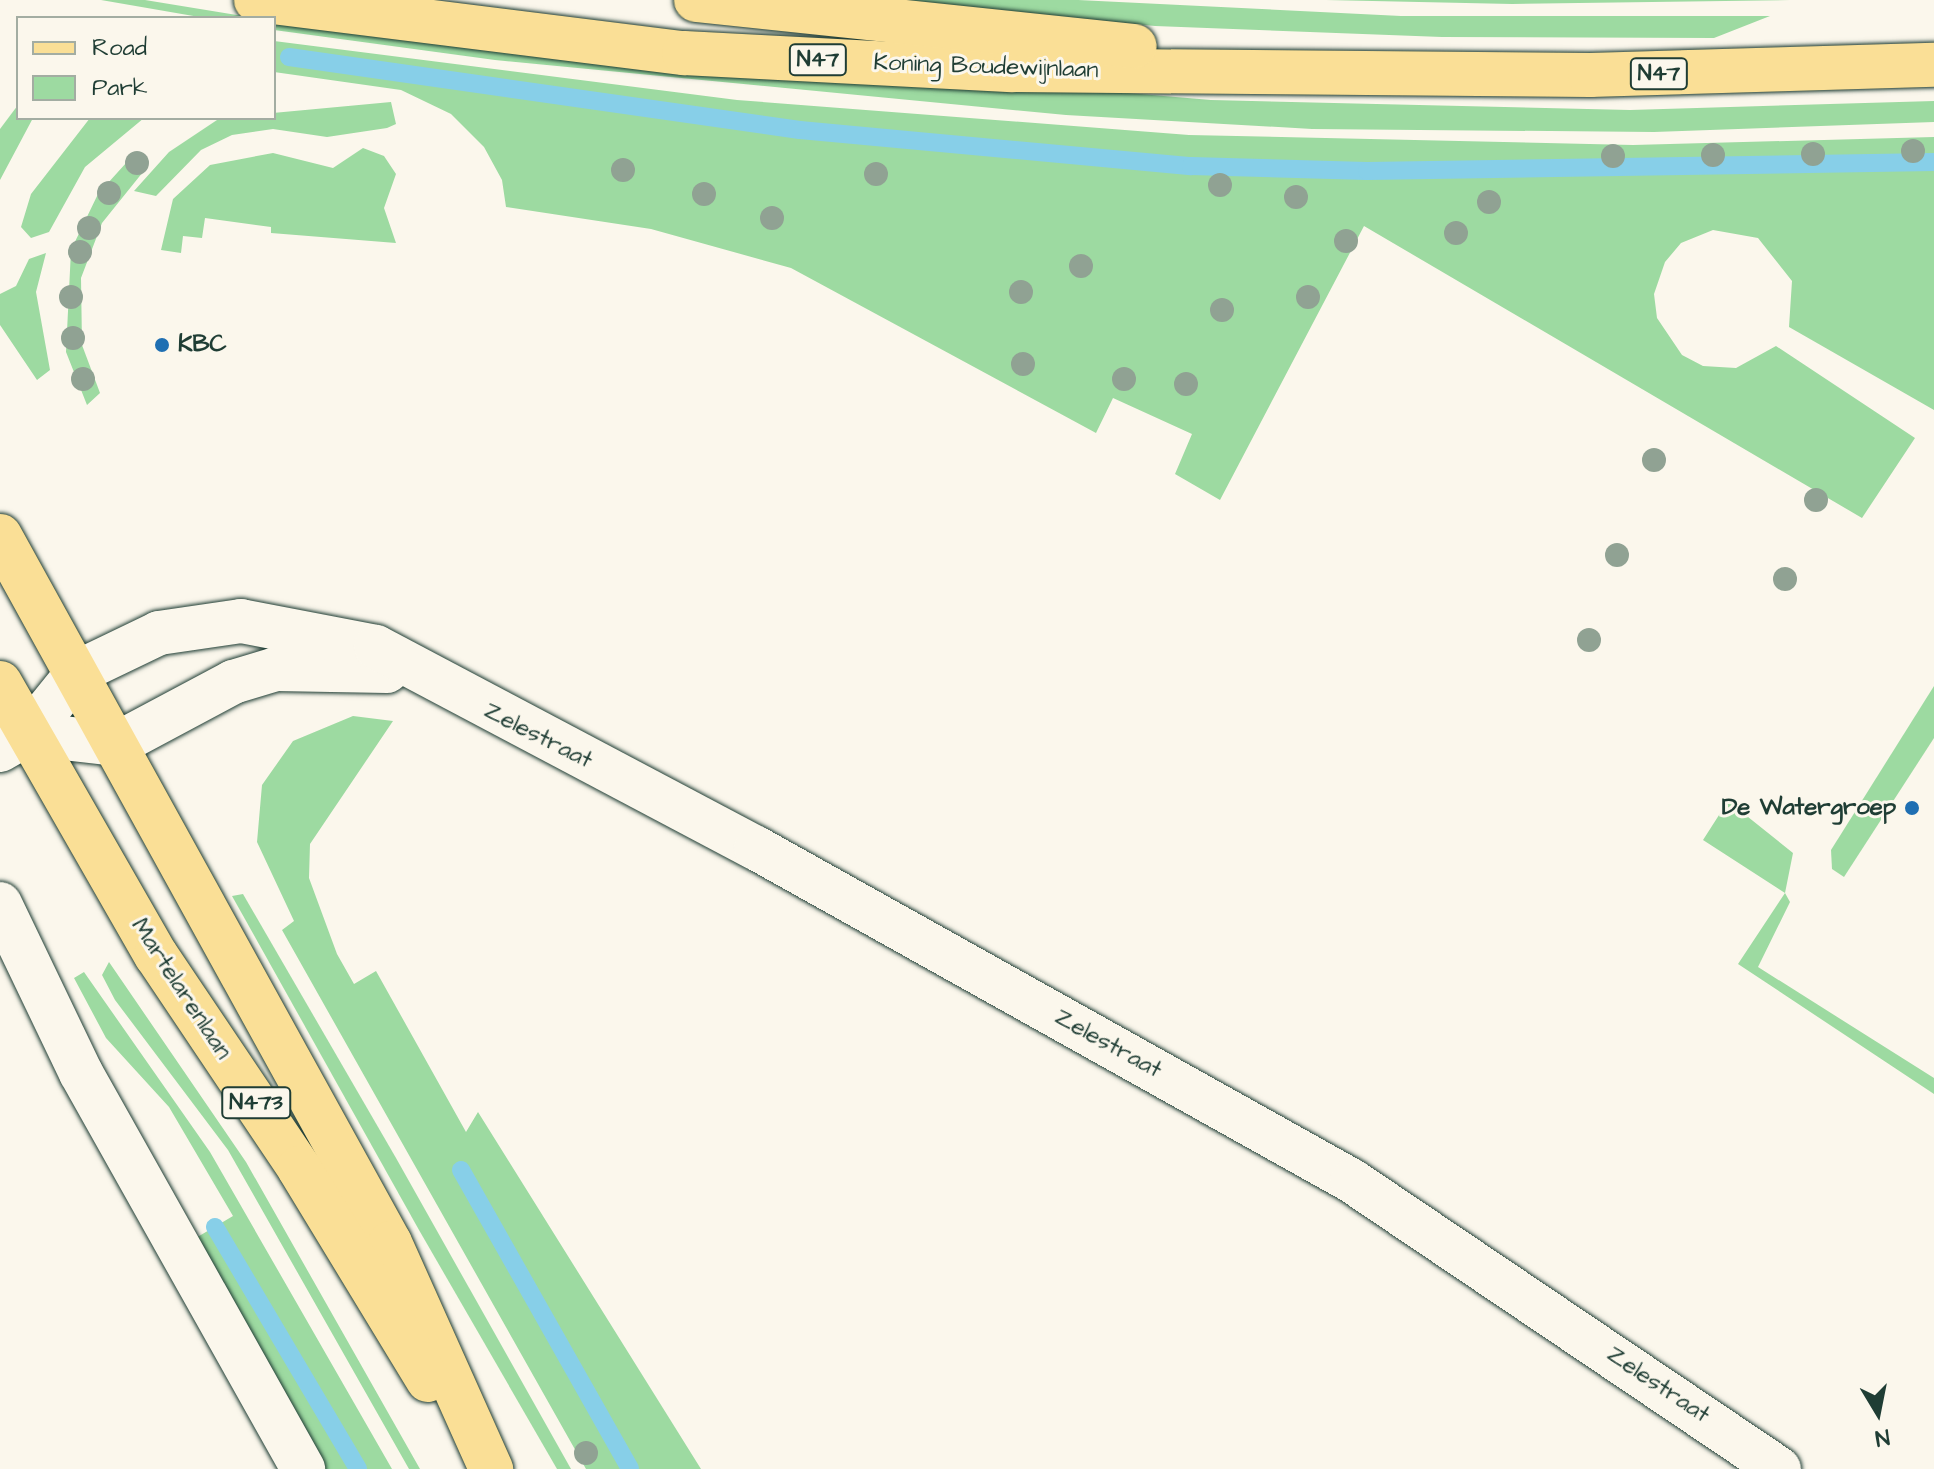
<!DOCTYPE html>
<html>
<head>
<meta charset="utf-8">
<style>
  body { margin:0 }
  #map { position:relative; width:1934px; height:1469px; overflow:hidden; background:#fbf7ec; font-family:"Architects Daughter",sans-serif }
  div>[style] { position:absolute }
  .green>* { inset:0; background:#9ddaa1 }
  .stream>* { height:18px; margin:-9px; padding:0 9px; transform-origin:9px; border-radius:9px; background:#87cfe8 }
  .roads { filter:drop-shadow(0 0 2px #1f3d34) drop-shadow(0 0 2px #1f3d34) }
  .minor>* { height:44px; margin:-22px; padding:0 22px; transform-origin:22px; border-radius:22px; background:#fbf7ec }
  .major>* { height:44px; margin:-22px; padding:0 22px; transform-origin:22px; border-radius:22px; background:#fadf96 }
  .trees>* { width:24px; height:24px; margin:-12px; border-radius:50%; background:#90a293 }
  .dots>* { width:22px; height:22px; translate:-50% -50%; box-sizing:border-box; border:4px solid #fbf7ec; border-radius:50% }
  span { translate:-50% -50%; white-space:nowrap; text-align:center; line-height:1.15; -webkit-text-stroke:6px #fbf7ec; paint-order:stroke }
  .shield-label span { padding:2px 6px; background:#fbf7ec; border:2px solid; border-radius:6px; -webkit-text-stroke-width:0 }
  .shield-label { font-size:22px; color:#1f3d34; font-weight:700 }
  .street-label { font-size:24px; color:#1f3d34 }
  .poi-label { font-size:24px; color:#1f3d34; font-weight:700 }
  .left { translate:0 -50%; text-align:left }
  .right { translate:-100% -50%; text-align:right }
  .legend { position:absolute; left:16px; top:16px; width:260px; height:104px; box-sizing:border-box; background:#fbf7ec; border:2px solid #a3ada2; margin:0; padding:10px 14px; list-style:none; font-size:24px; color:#1f3d34 }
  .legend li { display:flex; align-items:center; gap:16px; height:40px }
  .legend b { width:40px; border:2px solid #a3ada2 }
  .north { position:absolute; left:1838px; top:1373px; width:80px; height:80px; -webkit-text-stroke:6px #fbf7ec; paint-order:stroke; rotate:170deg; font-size:22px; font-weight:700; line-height:32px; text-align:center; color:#1f3d34 }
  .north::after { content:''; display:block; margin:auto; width:28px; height:36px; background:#1f3d34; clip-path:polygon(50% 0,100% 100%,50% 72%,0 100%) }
</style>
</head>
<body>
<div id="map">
  <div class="green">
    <div style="clip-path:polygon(101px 0,145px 0,255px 18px,205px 18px)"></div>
    <div style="clip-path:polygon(887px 0,1078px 0,1401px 16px,1770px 16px,1714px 38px,1442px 37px,1155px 26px)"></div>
    <div style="clip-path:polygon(1326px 0,1790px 0,1512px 4px)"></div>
    <div style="clip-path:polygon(274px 21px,1211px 100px,1630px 110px,1934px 101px,1934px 122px,1654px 132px,1312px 129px,1066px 115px,495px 60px,274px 30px)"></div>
    <div style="clip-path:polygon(274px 41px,737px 100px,1189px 135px,1633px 145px,1934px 137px,1934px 410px,1789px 327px,1792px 281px,1758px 238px,1713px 230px,1681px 243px,1665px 262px,1654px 294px,1657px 318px,1682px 355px,1703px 366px,1736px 368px,1776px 346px,1915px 438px,1862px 518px,1364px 226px,1220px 500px,1175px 474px,1192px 434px,1113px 398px,1096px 433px,791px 268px,651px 229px,506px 207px,502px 180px,484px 147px,451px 114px,401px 90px,274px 72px)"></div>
    <div style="clip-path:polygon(391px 102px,396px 124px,387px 128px,327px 137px,273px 129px,232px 135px,201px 150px,156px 196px,134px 191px,169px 152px,220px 118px)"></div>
    <div style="clip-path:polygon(18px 105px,18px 118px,33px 118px,0 180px,0 129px)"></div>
    <div style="clip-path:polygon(90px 118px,144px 118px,85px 167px,49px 232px,31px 238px,21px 227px,31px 194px)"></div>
    <div style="clip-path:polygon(363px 148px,384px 156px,396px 174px,384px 208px,396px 243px,271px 233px,271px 227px,205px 218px,202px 238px,183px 236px,181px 253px,161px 250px,173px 199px,210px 165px,273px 153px,333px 168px)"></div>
    <div style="clip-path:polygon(136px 152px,147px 167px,102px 223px,81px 278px,82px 345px,100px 393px,87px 405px,66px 352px,71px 250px,98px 194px)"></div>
    <div style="clip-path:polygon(46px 253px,36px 292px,50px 370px,37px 380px,0 325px,0 294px,16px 286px,29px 259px)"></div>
    <div style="clip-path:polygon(1934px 686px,1934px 738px,1844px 877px,1832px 869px,1831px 850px)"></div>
    <div style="clip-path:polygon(353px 716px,393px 721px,310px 844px,309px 878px,337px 954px,354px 984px,376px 971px,466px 1132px,478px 1112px,701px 1469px,586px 1469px,282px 930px,294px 921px,257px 842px,262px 785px,293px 741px)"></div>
    <div style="clip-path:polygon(1728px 801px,1793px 853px,1785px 893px,1790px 902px,1758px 967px,1934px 1078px,1934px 1094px,1738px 964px,1785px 893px,1703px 840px)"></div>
    <div style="clip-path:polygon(243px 894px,396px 1158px,571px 1469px,557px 1469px,419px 1230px,232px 896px)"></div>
    <div style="clip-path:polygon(109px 962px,246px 1162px,420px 1469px,409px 1469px,228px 1150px,115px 1000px,102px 975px)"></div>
    <div style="clip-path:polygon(84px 972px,210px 1152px,392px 1469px,319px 1469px,189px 1242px,233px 1216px,169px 1107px,106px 1038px,74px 978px)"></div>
  </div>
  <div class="stream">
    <div style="left:289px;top:57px;width:516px;rotate:8.13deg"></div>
    <div style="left:800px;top:130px;width:393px;rotate:5.3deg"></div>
    <div style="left:1191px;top:166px;width:176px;rotate:1.6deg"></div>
    <div style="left:1367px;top:171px;width:567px;rotate:-0.91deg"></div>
    <div style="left:461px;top:1170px;width:343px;rotate:60.5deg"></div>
    <div style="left:215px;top:1227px;width:281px;rotate:59.4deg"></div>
  </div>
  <div class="roads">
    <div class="minor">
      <div style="left:28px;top:734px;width:90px;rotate:6.4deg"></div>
      <div style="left:117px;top:744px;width:132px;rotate:-28.1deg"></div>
      <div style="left:233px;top:682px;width:45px;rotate:-16.8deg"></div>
      <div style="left:276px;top:669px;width:111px;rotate:1deg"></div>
      <div style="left:0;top:750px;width:32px;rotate:-30deg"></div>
      <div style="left:28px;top:734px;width:80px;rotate:-51.1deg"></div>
      <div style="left:78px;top:672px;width:90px;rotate:-25.7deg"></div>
      <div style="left:159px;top:633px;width:83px;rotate:-8.3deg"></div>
      <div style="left:241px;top:621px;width:137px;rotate:10.9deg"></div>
      <div style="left:376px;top:647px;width:430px;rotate:27.9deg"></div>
      <div style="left:756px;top:848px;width:683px;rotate:29.19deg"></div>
      <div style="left:1352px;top:1181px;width:515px;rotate:34deg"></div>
      <div style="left:0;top:904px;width:187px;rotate:64.4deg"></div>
      <div style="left:81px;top:1073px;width:454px;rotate:60.7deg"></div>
    </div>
    <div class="major">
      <div style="left:256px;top:0;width:431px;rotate:7.1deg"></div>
      <div style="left:684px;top:53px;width:329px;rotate:3deg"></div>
      <div style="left:1013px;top:70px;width:577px;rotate:0.5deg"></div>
      <div style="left:1590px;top:75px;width:344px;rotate:-1.7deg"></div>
      <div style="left:696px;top:0;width:441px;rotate:6deg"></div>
      <div style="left:0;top:536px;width:807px;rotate:61.12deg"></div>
      <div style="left:390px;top:1243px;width:248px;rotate:65.9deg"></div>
      <div style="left:0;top:683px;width:314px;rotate:60.2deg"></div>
      <div style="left:156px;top:955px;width:257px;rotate:56.1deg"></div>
      <div style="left:299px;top:1168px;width:248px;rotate:58.7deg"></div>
    </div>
  </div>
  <div class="trees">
    <div style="left:1913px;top:151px"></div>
    <div style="left:1813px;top:154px"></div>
    <div style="left:1713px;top:155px"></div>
    <div style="left:1613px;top:156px"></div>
    <div style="left:137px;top:163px"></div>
    <div style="left:623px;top:170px"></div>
    <div style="left:876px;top:174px"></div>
    <div style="left:1220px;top:185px"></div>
    <div style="left:109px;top:193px"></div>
    <div style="left:704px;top:194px"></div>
    <div style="left:1296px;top:197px"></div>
    <div style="left:1489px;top:202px"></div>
    <div style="left:772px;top:218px"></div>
    <div style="left:89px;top:228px"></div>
    <div style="left:1456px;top:233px"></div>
    <div style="left:1346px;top:241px"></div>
    <div style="left:80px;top:252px"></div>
    <div style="left:1081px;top:266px"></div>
    <div style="left:1021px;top:292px"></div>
    <div style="left:71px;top:297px"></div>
    <div style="left:1308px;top:297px"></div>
    <div style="left:1222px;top:310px"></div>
    <div style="left:73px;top:338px"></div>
    <div style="left:1023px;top:364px"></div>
    <div style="left:83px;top:379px"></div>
    <div style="left:1124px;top:379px"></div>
    <div style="left:1186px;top:384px"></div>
    <div style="left:1654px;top:460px"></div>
    <div style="left:1816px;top:500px"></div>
    <div style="left:1617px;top:555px"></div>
    <div style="left:1785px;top:579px"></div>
    <div style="left:1589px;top:640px"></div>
    <div style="left:586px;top:1453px"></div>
  </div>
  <div class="dots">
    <div style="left:162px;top:345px;background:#1f6fb2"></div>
    <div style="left:1912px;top:808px;background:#1f6fb2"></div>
  </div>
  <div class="shield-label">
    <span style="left:818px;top:60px">N47</span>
    <span style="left:1659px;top:74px">N47</span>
    <span style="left:256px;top:1103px">N473</span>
  </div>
  <div class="street-label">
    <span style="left:986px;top:67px;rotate:2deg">Koning Boudewijnlaan</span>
    <span style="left:538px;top:736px;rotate:27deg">Zelestraat</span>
    <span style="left:181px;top:989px;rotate:57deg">Martelarenlaan</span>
    <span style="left:1108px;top:1044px;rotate:29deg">Zelestraat</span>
    <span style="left:1658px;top:1385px;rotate:34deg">Zelestraat</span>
  </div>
  <div class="poi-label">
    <span class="left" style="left:178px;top:345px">KBC</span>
    <span class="right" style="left:1896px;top:808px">De Watergroep</span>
  </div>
  <ul class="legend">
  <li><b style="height:10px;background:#fadf96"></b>Road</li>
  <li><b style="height:22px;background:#9ddaa1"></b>Park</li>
  </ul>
  <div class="north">N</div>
</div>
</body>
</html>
